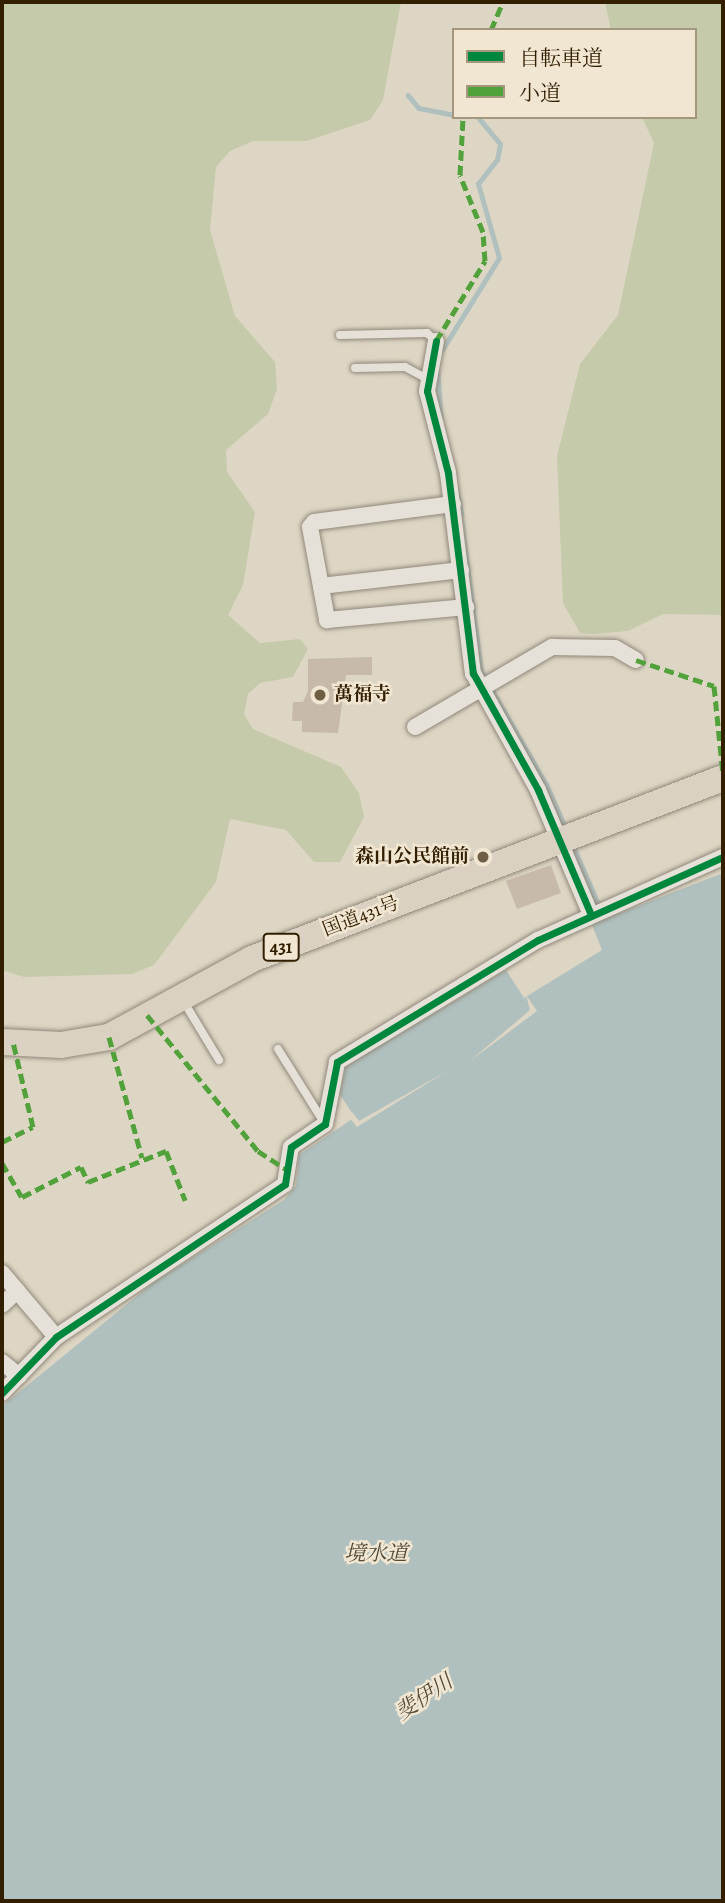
<!DOCTYPE html>
<html>
<head>
<meta charset="utf-8">
<style>
  body { margin:0 }
  #map { position:relative; width:725px; height:1903px; overflow:hidden; background:#ded6c4; font-family:Alegreya,"Noto Serif JP",serif }
  div>[style] { position:absolute }
  .green>* { inset:0; background:#c5caaa }
  .water>* { inset:0; background:#b0c0be }
  .pier>* { inset:0; background:#ded6c4 }
  .stream>* { height:4.5px; margin:-2.25px; padding:0 2.25px; transform-origin:2.25px; border-radius:2.25px; background:#b0c0be }
  .building>* { inset:0; background:#c7baab }
  .roads { filter:drop-shadow(0 0 2px #90887a) drop-shadow(0 0 2px #90887a) }
  .service>* { height:8px; margin:-4px; padding:0 4px; transform-origin:4px; border-radius:4px; background:#e6e1d8 }
  .minor>* { height:16px; margin:-8px; padding:0 8px; transform-origin:8px; border-radius:8px; background:#e6e1d8 }
  .trunk>* { height:26px; margin:-13px; padding:0 13px; transform-origin:13px; border-radius:13px; background:#dad1c3 }
  .quiet>* { height:5px; margin-top:-2.5px; transform-origin:0; background:repeating-linear-gradient(90deg,#52a23c 0 10px,transparent 0 15px) }
  .cycleway>* { height:7px; margin:-3.5px; padding:0 3.5px; transform-origin:3.5px; border-radius:3.5px; background:#00873e }
  .dots>* { width:19px; height:19px; translate:-50% -50%; box-sizing:border-box; border:4px solid #f1e6d2; border-radius:50% }
  span { translate:-50% -50%; white-space:nowrap; text-align:center; line-height:1.15; -webkit-text-stroke:5px #f1e6d2; paint-order:stroke }
  .shield-label span { padding:2px 5px; background:#f1e6d2; border:2px solid; border-radius:5px; -webkit-text-stroke-width:0 }
  .shield-label { font-size:18px; color:#321e00; font-weight:700 }
  .poi-label { font-size:19px; color:#321e00; font-weight:700 }
  .left { translate:0 -50%; text-align:left }
  .right { translate:-100% -50%; text-align:right }
  .street-label { font-size:19px; color:#321e00 }
  .water-label { font-size:21px; color:#524c38; font-style:italic }
  .frame { position:absolute; inset:0; border:4px solid #321e00; pointer-events:none }
  .legend { position:absolute; left:452px; top:28px; width:245px; height:91px; box-sizing:border-box; background:#f1e6d2; border:2px solid #a5967e; margin:0; padding:9px 12px; list-style:none; font-size:21px; color:#321e00 }
  .legend li { display:flex; align-items:center; gap:14px; height:35px }
  .legend b { width:35px; border:2px solid #a5967e }
</style>
</head>
<body>
<div id="map">
  <div class="green">
    <div style="clip-path:polygon(2px 2px,401px 2px,383px 100px,370px 120px,307px 141px,253px 141px,230px 151px,216px 167px,210px 230px,235px 316px,275px 362px,277px 389px,268px 414px,226px 450px,227px 472px,255px 512px,243px 585px,228px 615px,260px 643px,300px 639px,308px 649px,293px 677px,260px 683px,248px 694px,244px 714px,253px 729px,341px 767px,359px 793px,364px 817px,340px 862px,314px 862px,286px 830px,230px 819px,216px 882px,154px 965px,132px 974px,24px 977px,2px 970px)"></div>
    <div style="clip-path:polygon(605px 2px,723px 2px,723px 615px,663px 614px,628px 631px,593px 634px,580px 633px,563px 603px,557px 456px,580px 364px,618px 315px,654px 143px,642px 117px,695px 117px,695px 30px,611px 30px)"></div>
  </div>
  <div class="water">
    <div style="clip-path:polygon(461px 497px,484px 671px,550px 786px,607px 918px,723px 873px,723px 1901px,2px 1901px,2px 1406px,154px 1282px,284px 1200px,296px 1186px,299px 1155px,355px 1117px,340px 1095px,345px 1067px,506px 970px,524px 998px,602px 950px,592px 925px,600px 921px,478px 674px)"></div>
  </div>
  <div class="pier">
    <div style="clip-path:polygon(526px 995px,537px 1011px,470px 1061px,530px 1010px)"></div>
    <div style="clip-path:polygon(447px 1071px,357px 1127px,349px 1117px,352px 1112px,359px 1121px)"></div>
  </div>
  <div class="stream">
    <div style="left:408px;top:95px;width:17px;rotate:50deg"></div>
    <div style="left:419px;top:108px;width:36px;rotate:11deg"></div>
    <div style="left:442px;top:350px;width:108px;rotate:-58.2deg"></div>
    <div style="left:499px;top:258px;width:77px;rotate:-105.8deg"></div>
    <div style="left:478px;top:184px;width:31px;rotate:-52deg"></div>
    <div style="left:497px;top:160px;width:16px;rotate:-79deg"></div>
    <div style="left:500px;top:144px;width:35px;rotate:-130deg"></div>
    <div style="left:438px;top:372px;width:44px;rotate:86.1deg"></div>
    <div style="left:457px;top:489px;width:26px;rotate:79deg"></div>
  </div>
  <div class="building">
    <div style="clip-path:polygon(372px 657px,372px 675px,346px 675px,338px 733px,302px 732px,302px 721px,292px 721px,293px 702px,303px 702px,308px 691px,308px 659px)"></div>
    <div style="clip-path:polygon(551px 865px,561px 893px,517px 909px,506px 881px)"></div>
  </div>
  <div class="roads">
    <div class="service">
      <div style="left:340px;top:335px;width:87px;rotate:-1.3deg"></div>
      <div style="left:427px;top:333px;width:12px;rotate:42deg"></div>
      <div style="left:355px;top:368px;width:50px;rotate:-1.1deg"></div>
      <div style="left:405px;top:367px;width:26px;rotate:28deg"></div>
      <div style="left:184px;top:1002px;width:68px;rotate:58.9deg"></div>
      <div style="left:278px;top:1049px;width:85px;rotate:58deg"></div>
    </div>
    <div class="minor">
      <div style="left:436px;top:341px;width:51px;rotate:100.2deg"></div>
      <div style="left:427px;top:391px;width:85px;rotate:75.6deg"></div>
      <div style="left:448px;top:473px;width:202px;rotate:82.9deg"></div>
      <div style="left:473px;top:673px;width:134px;rotate:60.9deg"></div>
      <div style="left:538px;top:790px;width:136px;rotate:67deg"></div>
      <div style="left:453px;top:504px;width:140px;rotate:172.6deg"></div>
      <div style="left:314px;top:522px;width:6px;rotate:129deg"></div>
      <div style="left:310px;top:527px;width:95px;rotate:79.6deg"></div>
      <div style="left:327px;top:620px;width:140px;rotate:-5.3deg"></div>
      <div style="left:321px;top:586px;width:141px;rotate:-6.5deg"></div>
      <div style="left:415px;top:727px;width:159px;rotate:-30.3deg"></div>
      <div style="left:552px;top:647px;width:63px;rotate:0.9deg"></div>
      <div style="left:615px;top:648px;width:24px;rotate:30deg"></div>
      <div style="left:2px;top:1273px;width:84px;rotate:49.8deg"></div>
      <div style="left:2px;top:1305px;width:21px;rotate:-43deg"></div>
      <div style="left:2px;top:1362px;width:22px;rotate:39deg"></div>
      <div style="left:2px;top:1393px;width:78px;rotate:-46deg"></div>
      <div style="left:56px;top:1337px;width:275px;rotate:-33.7deg"></div>
      <div style="left:285px;top:1184px;width:37px;rotate:-81deg"></div>
      <div style="left:291px;top:1147px;width:41px;rotate:-34.1deg"></div>
      <div style="left:325px;top:1124px;width:63px;rotate:-79deg"></div>
      <div style="left:337px;top:1062px;width:235px;rotate:-31.3deg"></div>
      <div style="left:538px;top:940px;width:203px;rotate:-24.2deg"></div>
    </div>
    <div class="trunk">
      <div style="left:2px;top:1042px;width:59px;rotate:2.9deg"></div>
      <div style="left:61px;top:1045px;width:49px;rotate:-9.5deg"></div>
      <div style="left:109px;top:1037px;width:163px;rotate:-28.6deg"></div>
      <div style="left:252px;top:959px;width:505px;rotate:-21.02deg"></div>
    </div>
  </div>
  <div class="quiet">
    <div style="left:491px;top:30px;width:30px;rotate:-67deg"></div>
    <div style="left:436px;top:341px;width:94px;rotate:-58.5deg"></div>
    <div style="left:485px;top:261px;width:29px;rotate:-94deg"></div>
    <div style="left:483px;top:232px;width:61px;rotate:-112deg"></div>
    <div style="left:460px;top:175px;width:58px;rotate:-87deg"></div>
    <div style="left:636px;top:660px;width:82px;rotate:18.4deg"></div>
    <div style="left:714px;top:686px;width:88px;rotate:84.2deg"></div>
    <div style="left:147px;top:1015px;width:176px;rotate:50.8deg"></div>
    <div style="left:258px;top:1151px;width:33px;rotate:33deg"></div>
    <div style="left:109px;top:1037px;width:125px;rotate:74.7deg"></div>
    <div style="left:2px;top:1142px;width:34px;rotate:-26deg"></div>
    <div style="left:33px;top:1127px;width:87px;rotate:-103.2deg"></div>
    <div style="left:2px;top:1163px;width:39px;rotate:60deg"></div>
    <div style="left:22px;top:1197px;width:66px;rotate:-27deg"></div>
    <div style="left:81px;top:1167px;width:17px;rotate:65deg"></div>
    <div style="left:88px;top:1182px;width:84px;rotate:-21.7deg"></div>
    <div style="left:166px;top:1151px;width:53px;rotate:68.8deg"></div>
  </div>
  <div class="cycleway">
    <div style="left:436px;top:341px;width:51px;rotate:100.2deg"></div>
    <div style="left:427px;top:391px;width:85px;rotate:75.6deg"></div>
    <div style="left:448px;top:473px;width:202px;rotate:82.9deg"></div>
    <div style="left:473px;top:673px;width:134px;rotate:60.9deg"></div>
    <div style="left:538px;top:790px;width:136px;rotate:67deg"></div>
    <div style="left:2px;top:1393px;width:78px;rotate:-46deg"></div>
    <div style="left:56px;top:1337px;width:275px;rotate:-33.7deg"></div>
    <div style="left:285px;top:1184px;width:37px;rotate:-81deg"></div>
    <div style="left:291px;top:1147px;width:41px;rotate:-34.1deg"></div>
    <div style="left:325px;top:1124px;width:63px;rotate:-79deg"></div>
    <div style="left:337px;top:1062px;width:235px;rotate:-31.3deg"></div>
    <div style="left:538px;top:940px;width:203px;rotate:-24.2deg"></div>
  </div>
  <div class="dots">
    <div style="left:320px;top:695px;background:#6e5e45"></div>
    <div style="left:483px;top:857px;background:#6e5e45"></div>
  </div>
  <div class="shield-label">
    <span style="left:281px;top:947px">431</span>
  </div>
  <div class="poi-label">
    <span class="left" style="left:334px;top:695px">萬福寺</span>
    <span class="right" style="left:469px;top:857px">森山公民館前</span>
  </div>
  <div class="street-label">
    <span style="left:361px;top:917px;rotate:-21deg">国道431号</span>
  </div>
  <div class="water-label">
    <span style="left:376px;top:1553px">境水道</span>
    <span style="left:424px;top:1697px;rotate:-34deg">斐伊川</span>
  </div>
  <div class="frame"></div>
  <ul class="legend">
  <li><b style="height:9px;background:#00873e"></b>自転車道</li>
  <li><b style="height:9px;background:#52a23c"></b>小道</li>
  </ul>
</div>
</body>
</html>
